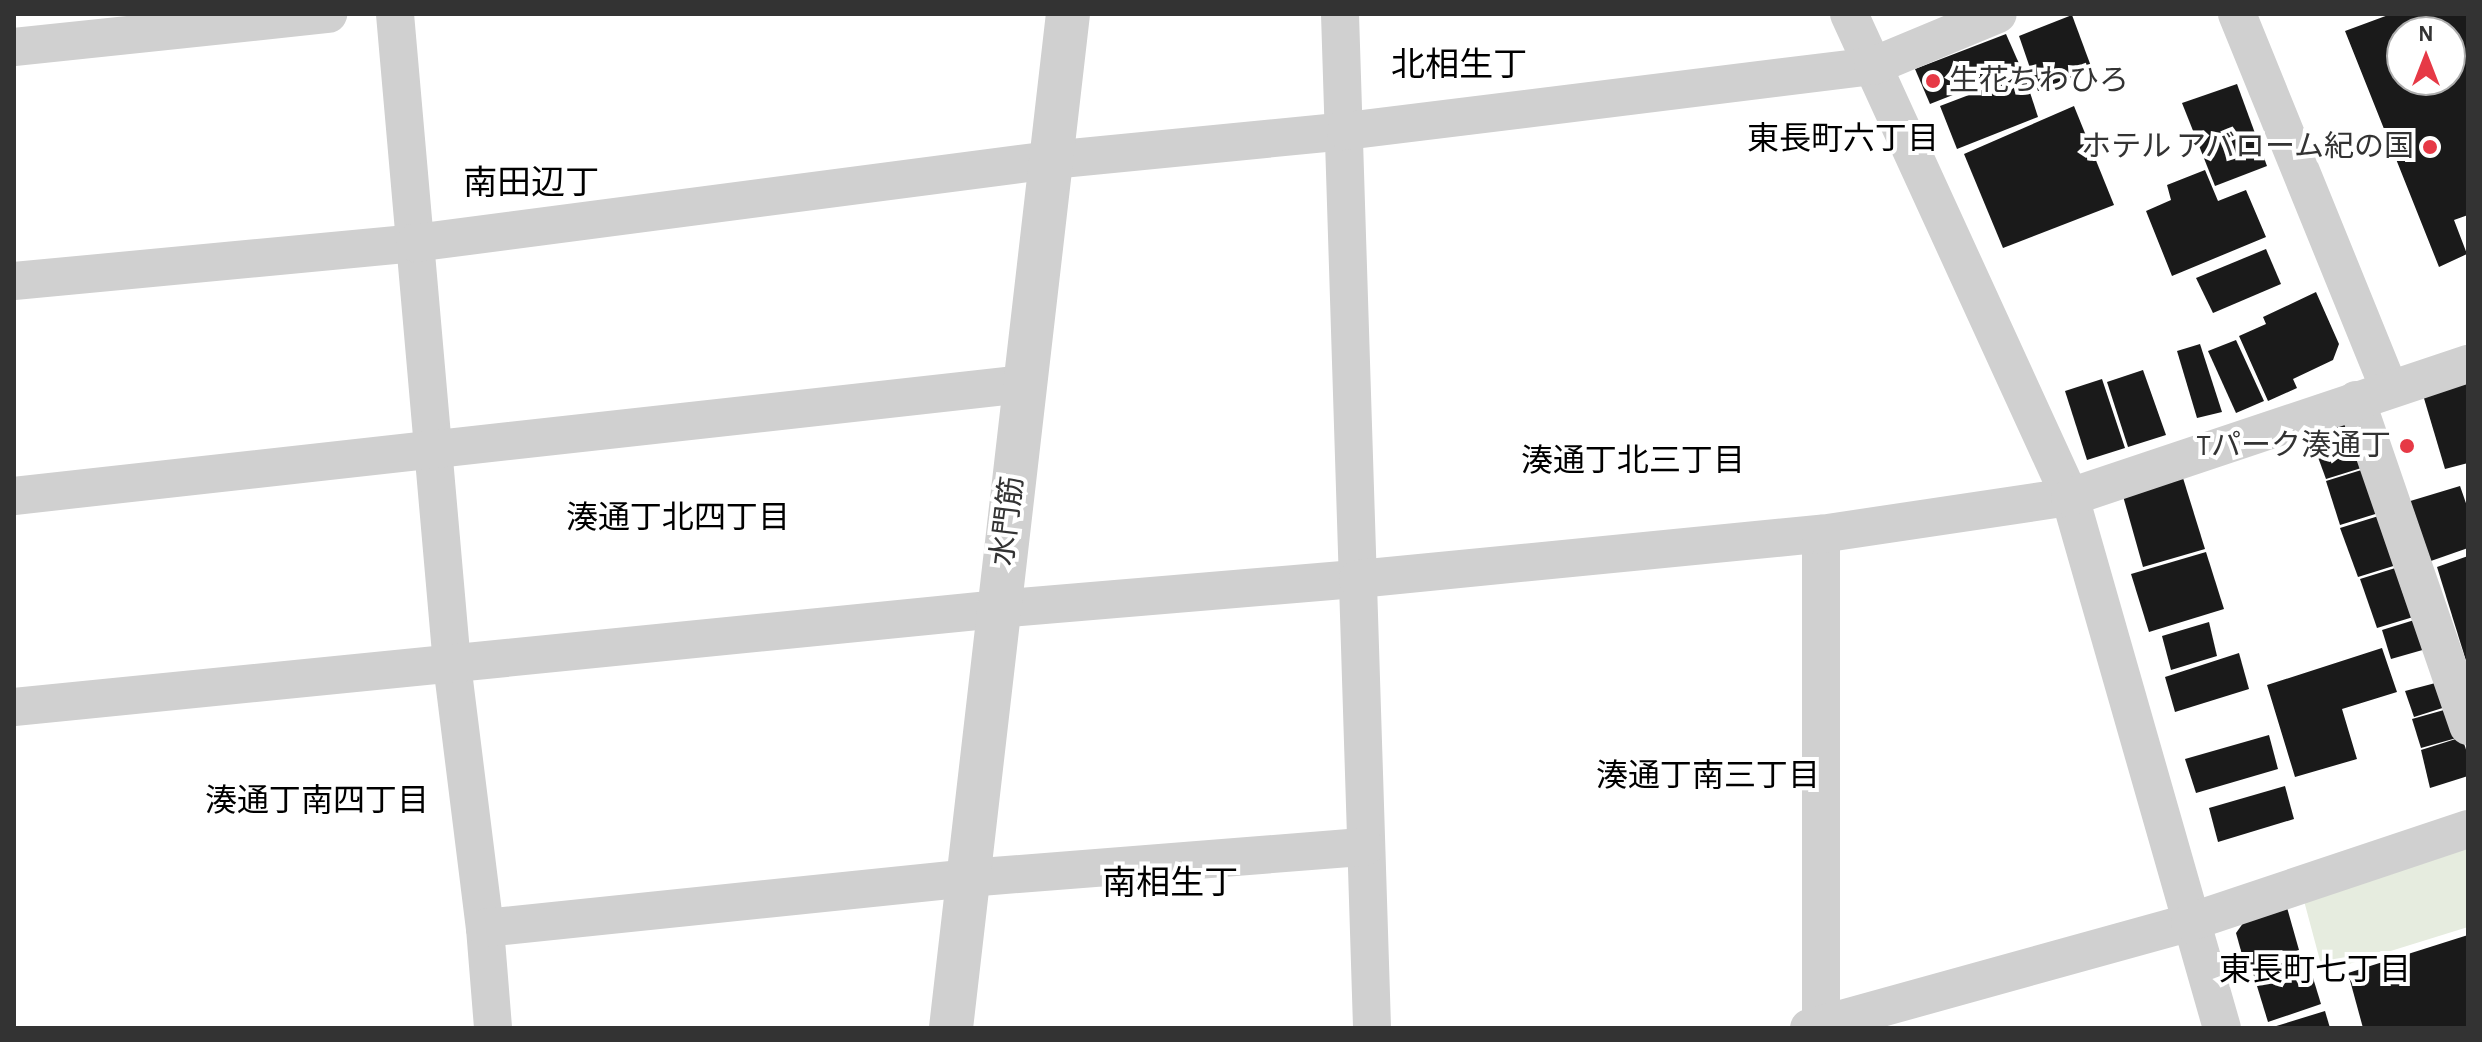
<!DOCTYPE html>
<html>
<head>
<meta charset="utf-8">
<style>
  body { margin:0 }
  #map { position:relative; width:2482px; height:1042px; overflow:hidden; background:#fff; font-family:"Alegreya Sans","Noto Sans JP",sans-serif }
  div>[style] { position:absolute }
  .green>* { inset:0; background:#e6ecdf }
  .building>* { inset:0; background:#1a1a1a }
  .minor>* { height:38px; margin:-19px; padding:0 19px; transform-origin:19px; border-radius:19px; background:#d0d0d0 }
  .tertiary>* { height:44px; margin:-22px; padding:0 22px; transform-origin:22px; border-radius:22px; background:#d0d0d0 }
  .dots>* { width:22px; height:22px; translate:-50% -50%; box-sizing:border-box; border:4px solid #fff; border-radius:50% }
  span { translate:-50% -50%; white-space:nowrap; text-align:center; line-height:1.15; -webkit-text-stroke:8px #fff; paint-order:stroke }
  .poi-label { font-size:30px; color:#333 }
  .left { translate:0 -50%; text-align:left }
  .right { translate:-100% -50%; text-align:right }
  .street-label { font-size:30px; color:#333 }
  .neighbourhood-label { font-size:32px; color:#000 }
  .quarter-label { font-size:34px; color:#000 }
  .frame { position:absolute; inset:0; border:16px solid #333; pointer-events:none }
  .north { position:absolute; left:2386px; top:16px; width:80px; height:80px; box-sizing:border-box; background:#fff; border:2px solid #adadad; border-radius:50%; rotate:0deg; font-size:22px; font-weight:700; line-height:32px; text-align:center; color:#333 }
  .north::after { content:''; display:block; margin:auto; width:28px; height:36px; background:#e63946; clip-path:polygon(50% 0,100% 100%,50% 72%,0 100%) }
</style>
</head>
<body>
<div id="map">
  <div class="green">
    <div style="clip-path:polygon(2468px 845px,2468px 927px,2323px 972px,2303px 897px)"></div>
  </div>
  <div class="building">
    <div style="clip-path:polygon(evenodd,2391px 14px,2468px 14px,2468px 215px,2454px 220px,2467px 254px,2439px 267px,2345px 31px,2391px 14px,2402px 32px,2450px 32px,2450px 80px,2402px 80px,2402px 32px)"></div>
    <div style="clip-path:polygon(2072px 15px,2092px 69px,2038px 91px,2019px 36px)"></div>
    <div style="clip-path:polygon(2006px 34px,2021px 68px,1930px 104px,1915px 69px)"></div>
    <div style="clip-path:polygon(2024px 74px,2038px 117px,1957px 149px,1940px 106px)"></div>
    <div style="clip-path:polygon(2237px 84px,2267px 166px,2215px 186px,2182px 103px)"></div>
    <div style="clip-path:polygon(2074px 106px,2114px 205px,2003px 248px,1964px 154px)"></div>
    <div style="clip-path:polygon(2205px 170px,2218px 201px,2246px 190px,2266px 237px,2172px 276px,2146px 211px,2171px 200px,2167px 185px)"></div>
    <div style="clip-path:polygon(2266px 249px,2281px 284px,2213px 313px,2196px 278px)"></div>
    <div style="clip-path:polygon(2316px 292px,2339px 344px,2333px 360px,2293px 379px,2297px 388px,2268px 401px,2239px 336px,2266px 324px,2263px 317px)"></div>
    <div style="clip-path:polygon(2236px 340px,2264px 401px,2236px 413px,2208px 351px)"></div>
    <div style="clip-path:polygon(2200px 344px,2222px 412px,2197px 418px,2177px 351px)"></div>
    <div style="clip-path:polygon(2143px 370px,2166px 435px,2128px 447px,2107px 382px)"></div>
    <div style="clip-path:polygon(2102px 379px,2125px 448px,2087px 460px,2065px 391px)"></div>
    <div style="clip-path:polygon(2466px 382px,2468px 463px,2445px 469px,2423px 395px)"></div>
    <div style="clip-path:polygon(2354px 416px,2371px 465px,2326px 479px,2308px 430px)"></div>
    <div style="clip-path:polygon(2371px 467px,2385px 511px,2340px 525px,2326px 481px)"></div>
    <div style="clip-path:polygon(2183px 478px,2205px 549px,2143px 567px,2123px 496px)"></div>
    <div style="clip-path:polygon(2460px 486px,2468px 509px,2468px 548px,2428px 562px,2407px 502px)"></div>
    <div style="clip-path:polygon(2385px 514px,2403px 563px,2358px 577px,2340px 528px)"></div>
    <div style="clip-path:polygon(2206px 552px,2224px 609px,2149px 632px,2131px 574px)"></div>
    <div style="clip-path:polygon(2468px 556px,2468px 664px,2467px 664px,2437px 567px)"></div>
    <div style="clip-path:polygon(2405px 565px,2423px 614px,2377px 628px,2360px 579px)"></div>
    <div style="clip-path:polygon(2424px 617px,2433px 647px,2391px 659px,2382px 630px)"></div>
    <div style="clip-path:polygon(2209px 622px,2217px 656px,2171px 670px,2162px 636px)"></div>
    <div style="clip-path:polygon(2382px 648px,2397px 692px,2342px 709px,2357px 759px,2295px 777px,2267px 685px)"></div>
    <div style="clip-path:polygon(2239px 653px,2249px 689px,2175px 712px,2165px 677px)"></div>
    <div style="clip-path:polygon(2443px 681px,2452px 705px,2414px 717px,2405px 691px)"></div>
    <div style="clip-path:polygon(2451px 708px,2460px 737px,2421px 748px,2412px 719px)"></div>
    <div style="clip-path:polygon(2269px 735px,2278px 769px,2196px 793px,2185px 759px)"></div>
    <div style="clip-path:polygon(2462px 737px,2468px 756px,2468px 776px,2430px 788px,2421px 750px)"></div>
    <div style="clip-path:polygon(2285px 786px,2294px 819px,2218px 842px,2209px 808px)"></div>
    <div style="clip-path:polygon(2286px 904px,2299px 950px,2246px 969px,2236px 933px,2249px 915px)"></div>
    <div style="clip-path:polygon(2468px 935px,2468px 1028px,2363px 1028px,2348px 973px)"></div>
    <div style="clip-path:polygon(2306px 955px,2321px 1004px,2268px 1022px,2253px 973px)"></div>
    <div style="clip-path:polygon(2325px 1011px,2330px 1028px,2274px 1028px,2273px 1027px)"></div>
  </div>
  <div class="minor">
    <div style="left:395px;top:14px;width:652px;rotate:84.99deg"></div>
    <div style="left:452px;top:664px;width:266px;rotate:82.9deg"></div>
    <div style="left:485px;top:928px;width:100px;rotate:85.4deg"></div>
    <div style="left:1340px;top:14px;width:1015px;rotate:88.19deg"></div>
    <div style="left:1849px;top:14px;width:531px;rotate:65.41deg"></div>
    <div style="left:2070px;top:497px;width:552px;rotate:74.03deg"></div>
    <div style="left:2237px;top:14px;width:404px;rotate:67.9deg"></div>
    <div style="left:14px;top:47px;width:316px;rotate:-6deg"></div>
    <div style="left:14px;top:281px;width:403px;rotate:-5.4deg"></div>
    <div style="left:415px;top:243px;width:641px;rotate:-7.44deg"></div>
    <div style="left:1051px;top:160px;width:296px;rotate:-5.6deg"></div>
    <div style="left:1346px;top:131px;width:531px;rotate:-7.03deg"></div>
    <div style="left:1873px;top:66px;width:135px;rotate:-22.6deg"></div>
    <div style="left:2356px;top:400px;width:345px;rotate:71deg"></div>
    <div style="left:14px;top:496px;width:1016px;rotate:-6.33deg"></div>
    <div style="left:1821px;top:534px;width:492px;rotate:90deg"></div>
    <div style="left:14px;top:707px;width:988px;rotate:-5.69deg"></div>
    <div style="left:997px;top:609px;width:362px;rotate:-4.8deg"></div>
    <div style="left:1358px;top:579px;width:465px;rotate:-5.6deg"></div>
    <div style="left:1821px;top:534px;width:252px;rotate:-8.5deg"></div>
    <div style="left:2070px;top:497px;width:420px;rotate:-18.5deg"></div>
    <div style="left:485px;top:928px;width:486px;rotate:-5.9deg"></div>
    <div style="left:968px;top:878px;width:398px;rotate:-4.5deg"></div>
    <div style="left:1809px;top:1028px;width:395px;rotate:-15.5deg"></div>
    <div style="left:2190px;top:922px;width:293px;rotate:-18.5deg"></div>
  </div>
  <div class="tertiary">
    <div style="left:951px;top:1028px;width:1021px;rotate:-83.42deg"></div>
  </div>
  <div class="dots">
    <div style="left:1933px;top:81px;background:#e63946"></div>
    <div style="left:2430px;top:147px;background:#e63946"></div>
    <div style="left:2407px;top:446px;background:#e63946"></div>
  </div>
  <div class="poi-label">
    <span class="left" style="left:1949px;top:81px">生花ちわひろ</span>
    <span class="right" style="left:2414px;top:147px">ホテル アバローム紀の国</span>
    <span class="right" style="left:2391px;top:446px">Tパーク湊通丁</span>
  </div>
  <div class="street-label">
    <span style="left:1008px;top:521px;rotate:-83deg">水門筋</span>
  </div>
  <div class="neighbourhood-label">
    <span style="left:1843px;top:139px">東長町六丁目</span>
    <span style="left:1633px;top:461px">湊通丁北三丁目</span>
    <span style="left:678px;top:518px">湊通丁北四丁目</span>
    <span style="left:1708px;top:776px">湊通丁南三丁目</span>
    <span style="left:317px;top:801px">湊通丁南四丁目</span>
    <span style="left:2315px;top:970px">東長町七丁目</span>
  </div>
  <div class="quarter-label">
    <span style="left:1459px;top:67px">北相生丁</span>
    <span style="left:531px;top:185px">南田辺丁</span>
    <span style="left:1170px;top:885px">南相生丁</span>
  </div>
  <div class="frame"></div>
  <div class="north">N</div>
</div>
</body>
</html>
